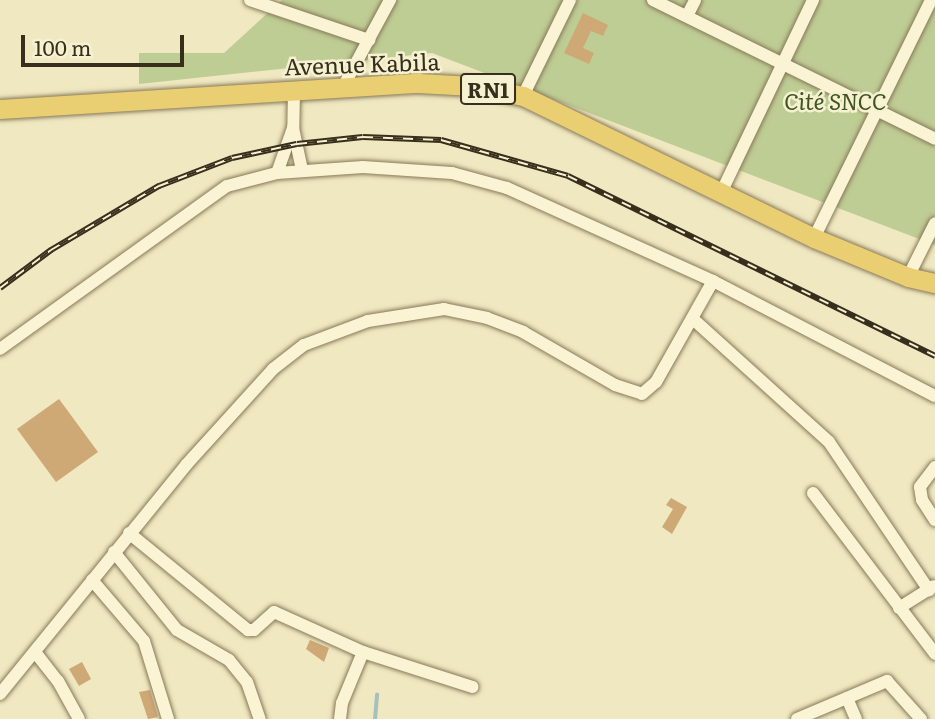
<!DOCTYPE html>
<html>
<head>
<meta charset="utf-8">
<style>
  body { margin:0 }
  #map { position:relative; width:935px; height:719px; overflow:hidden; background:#efe8c0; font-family:Literata,serif }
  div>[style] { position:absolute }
  .green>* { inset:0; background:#becd94 }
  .stream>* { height:3.5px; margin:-1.75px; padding:0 1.75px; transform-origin:1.75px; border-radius:1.75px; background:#a3c1bd }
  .building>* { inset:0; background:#cea875 }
  .roads { filter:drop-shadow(0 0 2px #887958) drop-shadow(0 0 2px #887958) }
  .minor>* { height:12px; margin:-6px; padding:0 6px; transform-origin:6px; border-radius:6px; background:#faf4d4 }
  .trunk>* { height:19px; margin:-9.5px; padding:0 9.5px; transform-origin:9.5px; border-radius:9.5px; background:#eace72 }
  .rail>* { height:6px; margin-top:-3px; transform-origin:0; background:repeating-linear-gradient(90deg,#f6f1d0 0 10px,#382e1c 0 20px); box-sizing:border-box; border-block:2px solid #382e1c }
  span { translate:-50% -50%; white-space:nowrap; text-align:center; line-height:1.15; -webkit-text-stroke:5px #f6f1d0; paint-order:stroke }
  .shield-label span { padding:2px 5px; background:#f6f1d0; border:2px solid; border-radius:5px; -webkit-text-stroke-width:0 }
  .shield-label { font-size:21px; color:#382e1c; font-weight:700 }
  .street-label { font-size:23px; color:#382e1c }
  .park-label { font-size:23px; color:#405523; font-style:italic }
  .scale { position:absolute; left:21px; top:35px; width:163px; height:32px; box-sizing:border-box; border:4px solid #382e1c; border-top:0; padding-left:9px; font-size:21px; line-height:24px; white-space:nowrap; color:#382e1c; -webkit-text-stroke:5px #f6f1d0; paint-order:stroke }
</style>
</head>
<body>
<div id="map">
  <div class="green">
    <div style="clip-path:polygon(282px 0,935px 0,935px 245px,432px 53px,139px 84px,139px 53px,224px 53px)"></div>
  </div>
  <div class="stream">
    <div style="left:375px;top:719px;width:24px;rotate:-85deg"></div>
  </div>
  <div class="building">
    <div style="clip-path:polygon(583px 13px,608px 25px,603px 36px,591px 31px,583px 48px,594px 53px,589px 64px,564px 53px)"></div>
    <div style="clip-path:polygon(59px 399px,98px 452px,56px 482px,17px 429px)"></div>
    <div style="clip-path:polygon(671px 498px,687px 507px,672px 534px,662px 527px,673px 509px,666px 505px)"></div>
    <div style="clip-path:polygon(310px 640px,329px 648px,324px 662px,306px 649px)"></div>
    <div style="clip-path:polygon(82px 662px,91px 679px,79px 686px,69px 669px)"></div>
    <div style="clip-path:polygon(150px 690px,158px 717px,148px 719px,139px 692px)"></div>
  </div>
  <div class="roads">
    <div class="minor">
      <div style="left:250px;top:0;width:126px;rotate:18.6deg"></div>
      <div style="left:653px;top:0;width:314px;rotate:26.2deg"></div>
      <div style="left:687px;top:16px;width:18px;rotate:-63deg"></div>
      <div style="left:343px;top:87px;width:99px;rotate:-61.6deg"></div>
      <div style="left:294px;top:89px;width:39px;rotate:91deg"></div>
      <div style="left:293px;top:128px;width:43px;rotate:77.9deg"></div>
      <div style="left:523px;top:96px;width:107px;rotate:-63.9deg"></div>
      <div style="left:277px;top:173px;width:48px;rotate:-70.4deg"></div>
      <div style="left:721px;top:193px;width:214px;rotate:-64.5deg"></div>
      <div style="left:814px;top:238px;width:265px;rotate:-63.8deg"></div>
      <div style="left:908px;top:277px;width:60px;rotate:-63.4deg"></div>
      <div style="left:693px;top:319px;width:183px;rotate:42.1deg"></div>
      <div style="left:829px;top:442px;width:179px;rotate:56deg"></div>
      <div style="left:0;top:349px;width:279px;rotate:-35.7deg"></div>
      <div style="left:227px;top:186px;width:52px;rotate:-14.6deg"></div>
      <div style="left:277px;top:173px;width:86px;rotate:-4deg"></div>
      <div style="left:363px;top:167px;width:89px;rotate:3.9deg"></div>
      <div style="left:452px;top:173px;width:57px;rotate:15.3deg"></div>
      <div style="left:507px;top:188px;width:226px;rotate:24.3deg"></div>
      <div style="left:713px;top:281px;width:250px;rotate:27.4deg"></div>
      <div style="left:935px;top:467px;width:25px;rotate:127deg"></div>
      <div style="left:920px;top:487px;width:13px;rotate:81deg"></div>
      <div style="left:922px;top:500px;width:24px;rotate:57deg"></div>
      <div style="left:813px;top:493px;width:202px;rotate:52.8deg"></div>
      <div style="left:129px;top:533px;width:154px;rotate:39.2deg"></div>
      <div style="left:248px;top:630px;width:6px"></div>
      <div style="left:254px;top:630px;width:27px;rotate:-42deg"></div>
      <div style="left:274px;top:612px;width:98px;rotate:24.2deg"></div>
      <div style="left:363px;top:652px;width:115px;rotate:17.7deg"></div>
      <div style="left:114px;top:552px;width:100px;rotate:51.1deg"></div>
      <div style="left:177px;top:630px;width:60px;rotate:30deg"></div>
      <div style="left:229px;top:660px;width:28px;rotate:51deg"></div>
      <div style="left:247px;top:682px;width:39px;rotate:71deg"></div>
      <div style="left:92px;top:580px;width:80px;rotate:49.6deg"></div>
      <div style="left:144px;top:641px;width:82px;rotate:72.9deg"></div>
      <div style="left:899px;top:608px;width:41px;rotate:-32.2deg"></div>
      <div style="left:35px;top:652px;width:37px;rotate:52deg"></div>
      <div style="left:58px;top:681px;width:43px;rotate:61.1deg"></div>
      <div style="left:0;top:694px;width:295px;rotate:-50.9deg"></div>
      <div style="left:186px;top:465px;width:130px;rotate:-47.8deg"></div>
      <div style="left:273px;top:369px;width:39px;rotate:-38deg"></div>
      <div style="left:304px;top:345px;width:68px;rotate:-20.6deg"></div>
      <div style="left:368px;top:321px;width:77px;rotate:-9deg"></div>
      <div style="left:444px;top:309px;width:44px;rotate:11.8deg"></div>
      <div style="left:487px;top:318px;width:39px;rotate:21deg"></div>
      <div style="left:523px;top:332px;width:106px;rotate:29.9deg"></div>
      <div style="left:615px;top:385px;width:28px;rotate:18deg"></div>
      <div style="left:642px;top:394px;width:18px;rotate:-41deg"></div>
      <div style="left:656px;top:382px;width:116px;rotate:-60.6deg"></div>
      <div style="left:847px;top:698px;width:23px;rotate:67deg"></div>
      <div style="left:340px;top:719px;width:16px;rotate:-83deg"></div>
      <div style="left:342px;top:703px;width:55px;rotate:-67.6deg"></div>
      <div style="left:797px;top:719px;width:98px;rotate:-22.9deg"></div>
      <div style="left:887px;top:681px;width:51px;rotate:48.2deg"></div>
    </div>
    <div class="trunk">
      <div style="left:0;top:109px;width:419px;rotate:-3.6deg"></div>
      <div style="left:418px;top:83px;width:55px;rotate:3.1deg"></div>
      <div style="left:473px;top:86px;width:51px;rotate:11.3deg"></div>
      <div style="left:523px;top:96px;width:324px;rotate:26deg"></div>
      <div style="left:814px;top:238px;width:102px;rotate:22.5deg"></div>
      <div style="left:908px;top:277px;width:28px;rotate:13deg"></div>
    </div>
  </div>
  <div class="rail">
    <div style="left:0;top:288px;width:64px;rotate:-36.7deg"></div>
    <div style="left:51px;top:250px;width:126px;rotate:-30.7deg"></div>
    <div style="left:159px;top:186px;width:78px;rotate:-21deg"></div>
    <div style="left:232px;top:158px;width:66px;rotate:-12.2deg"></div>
    <div style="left:297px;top:144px;width:66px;rotate:-6.1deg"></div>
    <div style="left:363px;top:137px;width:78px;rotate:2.2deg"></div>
    <div style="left:441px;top:140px;width:132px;rotate:15.8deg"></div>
    <div style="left:568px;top:176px;width:409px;rotate:26.1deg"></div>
  </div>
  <div class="shield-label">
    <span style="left:488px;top:89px">RN1</span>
  </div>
  <div class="street-label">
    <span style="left:362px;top:63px;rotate:-2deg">Avenue Kabila</span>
  </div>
  <div class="park-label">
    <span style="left:835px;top:100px">Cité SNCC</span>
  </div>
  <div class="scale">100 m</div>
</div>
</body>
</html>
